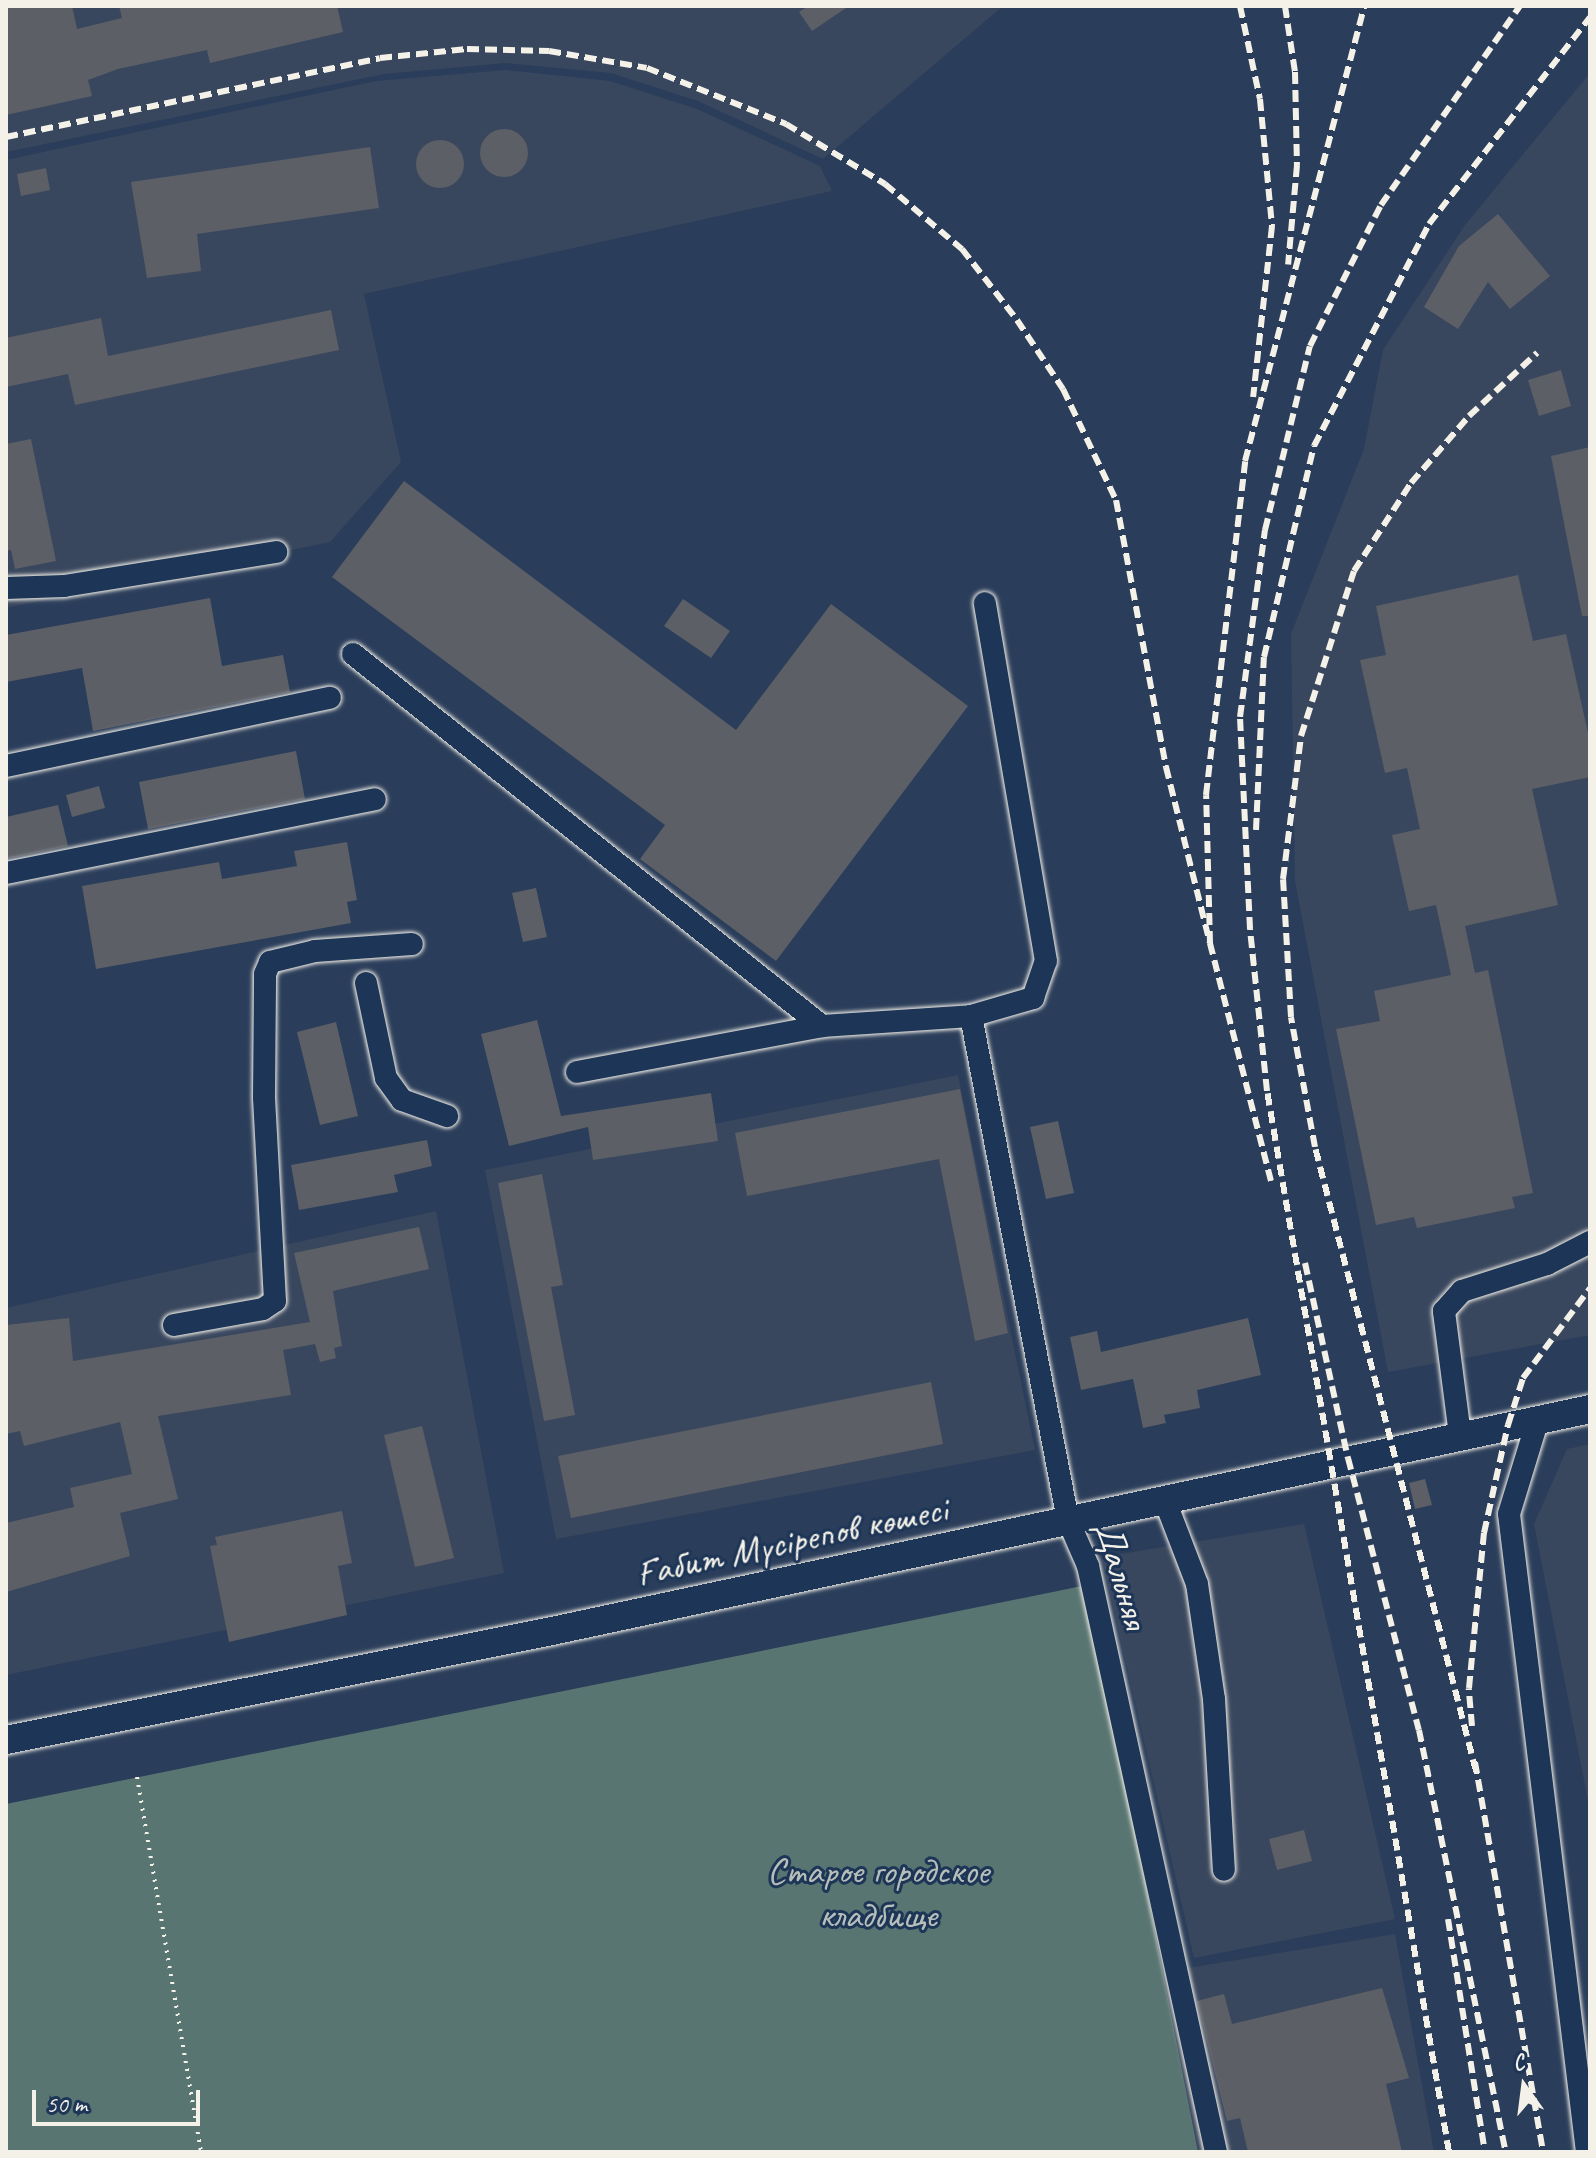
<!DOCTYPE html>
<html>
<head>
<meta charset="utf-8">
<style>
  body { margin:0 }
  #map { position:relative; width:1596px; height:2158px; overflow:hidden; background:#2a3d5a; font-family:Caveat,sans-serif }
  div>[style] { position:absolute }
  .built>* { inset:0; background:#39475e }
  .green>* { inset:0; background:#597572 }
  .building>* { inset:0; background:#5c5f66 }
  .round { border-radius:50% }
  .path>* { height:4px; margin-top:-2px; transform-origin:0; background:repeating-linear-gradient(90deg,#f4f1e8 0 2px,transparent 0 8px) }
  .roads { filter:drop-shadow(0 0 2px #f4f1e8) drop-shadow(0 0 2px #f4f1e8) }
  .minor>* { height:22px; margin:-11px; padding:0 11px; transform-origin:11px; border-radius:11px; background:#1d3557 }
  .major>* { height:28px; margin:-14px; padding:0 14px; transform-origin:14px; border-radius:14px; background:#1d3557 }
  .rail>* { height:6px; margin-top:-3px; transform-origin:0; background:repeating-linear-gradient(90deg,#f4f1e8 0 12px,transparent 0 18px) }
  span { translate:-50% -50%; white-space:nowrap; text-align:center; line-height:1.15; -webkit-text-stroke:6px #1d3557; paint-order:stroke }
  .street-label { font-size:38px; color:#f4f1e8 }
  .park-label { font-size:38px; color:#b6bfb9 }
  .frame { position:absolute; inset:0; border:8px solid #f4f1e8; pointer-events:none }
  .north { position:absolute; left:1484px; top:2046px; width:80px; height:80px; -webkit-text-stroke:6px #1d3557; paint-order:stroke; rotate:346deg; font-size:22px; font-weight:700; line-height:32px; text-align:center; color:#f4f1e8 }
  .north::after { content:''; display:block; margin:auto; width:28px; height:36px; background:#f4f1e8; clip-path:polygon(50% 0,100% 100%,50% 72%,0 100%) }
  .scale { position:absolute; left:32px; top:2090px; width:168px; height:36px; box-sizing:border-box; border:4px solid #f4f1e8; border-top:0; padding-left:10px; font-size:24px; line-height:28px; white-space:nowrap; color:#f4f1e8; -webkit-text-stroke:6px #1d3557; paint-order:stroke }
</style>
</head>
<body>
<div id="map">
  <div class="built">
    <div style="clip-path:polygon(6px 6px,1003px 6px,823px 159px,698px 101px,611px 73px,505px 63px,384px 74px,6px 152px)"></div>
    <div style="clip-path:polygon(506px 70px,610px 81px,697px 109px,820px 166px,832px 191px,364px 294px,401px 462px,330px 542px,6px 608px,6px 160px,376px 81px)"></div>
    <div style="clip-path:polygon(1590px 73px,1590px 1335px,1388px 1372px,1295px 881px,1291px 634px,1364px 449px,1383px 350px,1465px 225px)"></div>
    <div style="clip-path:polygon(958px 1075px,1035px 1450px,556px 1539px,485px 1170px)"></div>
    <div style="clip-path:polygon(436px 1211px,504px 1573px,6px 1675px,6px 1308px)"></div>
    <div style="clip-path:polygon(1590px 1444px,1590px 1811px,1534px 1524px,1567px 1449px)"></div>
    <div style="clip-path:polygon(1304px 1524px,1395px 1919px,1194px 1958px,1102px 1557px)"></div>
    <div style="clip-path:polygon(1395px 1934px,1434px 2152px,1198px 2152px,1163px 1972px)"></div>
  </div>
  <div class="green">
    <div style="clip-path:polygon(1087px 1585px,1198px 2152px,6px 2152px,6px 1804px)"></div>
  </div>
  <div class="building">
    <div style="clip-path:polygon(6px 6px,72px 6px,77px 29px,122px 18px,119px 6px,337px 6px,343px 32px,210px 63px,207px 50px,118px 69px,88px 80px,92px 96px,6px 115px)"></div>
    <div style="clip-path:polygon(808px 6px,849px 6px,812px 31px,799px 12px)"></div>
    <div class="round" style="left:480px;top:129px;width:48px;height:48px"></div>
    <div class="round" style="left:416px;top:140px;width:48px;height:48px"></div>
    <div style="clip-path:polygon(370px 147px,379px 208px,197px 234px,201px 271px,147px 278px,131px 182px)"></div>
    <div style="clip-path:polygon(46px 168px,50px 190px,21px 196px,17px 174px)"></div>
    <div style="clip-path:polygon(1498px 214px,1550px 276px,1510px 309px,1488px 282px,1458px 329px,1424px 307px,1459px 246px)"></div>
    <div style="clip-path:polygon(331px 310px,339px 350px,75px 405px,68px 374px,6px 387px,6px 338px,101px 318px,108px 356px)"></div>
    <div style="clip-path:polygon(1561px 370px,1571px 406px,1539px 416px,1528px 380px)"></div>
    <div style="clip-path:polygon(31px 439px,56px 561px,15px 569px,11px 550px,6px 551px,6px 444px)"></div>
    <div style="clip-path:polygon(1590px 447px,1590px 616px,1582px 616px,1551px 456px)"></div>
    <div style="clip-path:polygon(404px 481px,736px 730px,831px 604px,968px 706px,776px 961px,640px 859px,665px 825px,332px 577px)"></div>
    <div style="clip-path:polygon(1518px 575px,1533px 641px,1566px 634px,1590px 742px,1590px 777px,1532px 789px,1558px 905px,1465px 926px,1475px 973px,1488px 970px,1533px 1193px,1512px 1197px,1515px 1208px,1417px 1228px,1414px 1217px,1376px 1225px,1336px 1029px,1380px 1021px,1374px 991px,1451px 975px,1436px 905px,1409px 911px,1392px 835px,1420px 829px,1407px 768px,1385px 773px,1360px 660px,1386px 655px,1376px 606px)"></div>
    <div style="clip-path:polygon(210px 598px,222px 666px,283px 655px,290px 692px,93px 731px,82px 668px,6px 682px,6px 635px)"></div>
    <div style="clip-path:polygon(683px 599px,730px 631px,711px 658px,664px 626px)"></div>
    <div style="clip-path:polygon(296px 751px,305px 799px,148px 829px,139px 782px)"></div>
    <div style="clip-path:polygon(99px 786px,105px 808px,72px 817px,66px 795px)"></div>
    <div style="clip-path:polygon(58px 805px,68px 846px,6px 859px,6px 817px)"></div>
    <div style="clip-path:polygon(347px 842px,357px 900px,347px 902px,351px 923px,96px 969px,82px 886px,219px 862px,222px 879px,297px 866px,294px 851px)"></div>
    <div style="clip-path:polygon(536px 888px,547px 937px,523px 942px,512px 893px)"></div>
    <div style="clip-path:polygon(537px 1020px,561px 1116px,711px 1093px,718px 1141px,593px 1160px,588px 1127px,509px 1146px,481px 1034px)"></div>
    <div style="clip-path:polygon(336px 1022px,358px 1116px,320px 1125px,297px 1032px)"></div>
    <div style="clip-path:polygon(960px 1089px,1008px 1333px,975px 1341px,939px 1159px,747px 1196px,735px 1133px)"></div>
    <div style="clip-path:polygon(1058px 1121px,1074px 1193px,1046px 1199px,1030px 1127px)"></div>
    <div style="clip-path:polygon(427px 1140px,432px 1166px,394px 1175px,398px 1192px,299px 1210px,291px 1165px)"></div>
    <div style="clip-path:polygon(542px 1174px,563px 1285px,551px 1287px,575px 1415px,544px 1421px,498px 1183px)"></div>
    <div style="clip-path:polygon(419px 1227px,429px 1269px,333px 1291px,342px 1346px,334px 1348px,336px 1358px,320px 1362px,315px 1344px,283px 1350px,291px 1395px,158px 1416px,178px 1499px,120px 1513px,130px 1556px,6px 1592px,6px 1523px,74px 1507px,70px 1488px,132px 1474px,120px 1422px,24px 1446px,20px 1431px,6px 1434px,6px 1325px,69px 1318px,73px 1361px,310px 1322px,294px 1253px)"></div>
    <div style="clip-path:polygon(1248px 1318px,1261px 1375px,1197px 1390px,1200px 1408px,1164px 1415px,1166px 1423px,1143px 1428px,1133px 1379px,1081px 1390px,1070px 1337px,1097px 1331px,1101px 1352px)"></div>
    <div style="clip-path:polygon(931px 1382px,943px 1444px,571px 1518px,558px 1456px)"></div>
    <div style="clip-path:polygon(422px 1426px,454px 1558px,415px 1567px,384px 1435px)"></div>
    <div style="clip-path:polygon(1425px 1479px,1432px 1505px,1415px 1509px,1409px 1483px)"></div>
    <div style="clip-path:polygon(342px 1511px,352px 1563px,338px 1566px,347px 1615px,229px 1642px,210px 1546px,217px 1545px,215px 1537px)"></div>
    <div style="clip-path:polygon(1304px 1830px,1312px 1861px,1277px 1870px,1269px 1839px)"></div>
    <div style="clip-path:polygon(1382px 1988px,1409px 2078px,1386px 2084px,1402px 2152px,1248px 2152px,1240px 2118px,1227px 2121px,1197px 2001px,1224px 1994px,1232px 2024px)"></div>
  </div>
  <div class="path">
    <div style="left:137px;top:1777px;width:380px;rotate:80.3deg"></div>
  </div>
  <div class="roads">
    <div class="minor">
      <div style="left:6px;top:588px;width:58px;rotate:-2deg"></div>
      <div style="left:64px;top:586px;width:215px;rotate:-9.1deg"></div>
      <div style="left:353px;top:654px;width:599px;rotate:38.42deg"></div>
      <div style="left:822px;top:1026px;width:149px;rotate:-3.8deg"></div>
      <div style="left:971px;top:1016px;width:65px;rotate:-16.2deg"></div>
      <div style="left:1033px;top:998px;width:39px;rotate:-71deg"></div>
      <div style="left:1046px;top:961px;width:363px;rotate:-99.7deg"></div>
      <div style="left:6px;top:766px;width:331px;rotate:-11.9deg"></div>
      <div style="left:6px;top:873px;width:376px;rotate:-11.3deg"></div>
      <div style="left:366px;top:983px;width:97px;rotate:78.1deg"></div>
      <div style="left:386px;top:1078px;width:27px;rotate:54deg"></div>
      <div style="left:402px;top:1100px;width:48px;rotate:19.6deg"></div>
      <div style="left:971px;top:1016px;width:513px;rotate:79.11deg"></div>
      <div style="left:1068px;top:1520px;width:50px;rotate:66.5deg"></div>
      <div style="left:1088px;top:1566px;width:600px;rotate:77.68deg"></div>
      <div style="left:577px;top:1072px;width:249px;rotate:-10.6deg"></div>
      <div style="left:174px;top:1325px;width:90px;rotate:-10.2deg"></div>
      <div style="left:263px;top:1309px;width:14px;rotate:-34deg"></div>
      <div style="left:275px;top:1301px;width:204px;rotate:-93.1deg"></div>
      <div style="left:264px;top:1097px;width:123px;rotate:-89.5deg"></div>
      <div style="left:265px;top:974px;width:13px;rotate:-67deg"></div>
      <div style="left:270px;top:962px;width:46px;rotate:-13.7deg"></div>
      <div style="left:315px;top:951px;width:97px;rotate:-4.1deg"></div>
      <div style="left:1538px;top:1419px;width:99px;rotate:107deg"></div>
      <div style="left:1509px;top:1514px;width:643px;rotate:83.03deg"></div>
      <div style="left:1460px;top:1435px;width:125px;rotate:-97.4deg"></div>
      <div style="left:1444px;top:1311px;width:27px;rotate:-48deg"></div>
      <div style="left:1462px;top:1291px;width:89px;rotate:-17.6deg"></div>
      <div style="left:1547px;top:1264px;width:48px;rotate:-27.1deg"></div>
      <div style="left:1164px;top:1498px;width:92px;rotate:69deg"></div>
      <div style="left:1197px;top:1584px;width:116px;rotate:81.6deg"></div>
      <div style="left:1214px;top:1699px;width:171px;rotate:86.7deg"></div>
    </div>
    <div class="major">
      <div style="left:6px;top:1740px;width:557px;rotate:-11.29deg"></div>
      <div style="left:552px;top:1631px;width:1061px;rotate:-12.07deg"></div>
    </div>
  </div>
  <div class="rail">
    <div style="left:1240px;top:6px;width:95px;rotate:77.9deg"></div>
    <div style="left:1260px;top:99px;width:128px;rotate:84.6deg"></div>
    <div style="left:1272px;top:226px;width:172px;rotate:96.3deg"></div>
    <div style="left:1285px;top:6px;width:67px;rotate:81.4deg"></div>
    <div style="left:1295px;top:72px;width:93px;rotate:88.8deg"></div>
    <div style="left:1297px;top:165px;width:100px;rotate:95.1deg"></div>
    <div style="left:6px;top:137px;width:382px;rotate:-11.9deg"></div>
    <div style="left:380px;top:58px;width:87px;rotate:-5.9deg"></div>
    <div style="left:467px;top:49px;width:82px;rotate:1.4deg"></div>
    <div style="left:549px;top:51px;width:99px;rotate:9.8deg"></div>
    <div style="left:647px;top:68px;width:150px;rotate:21.9deg"></div>
    <div style="left:786px;top:124px;width:116px;rotate:31.2deg"></div>
    <div style="left:885px;top:184px;width:101px;rotate:40.2deg"></div>
    <div style="left:962px;top:249px;width:90px;rotate:52.2deg"></div>
    <div style="left:1017px;top:320px;width:83px;rotate:56.3deg"></div>
    <div style="left:1063px;top:389px;width:123px;rotate:64.5deg"></div>
    <div style="left:1116px;top:500px;width:272px;rotate:79.4deg"></div>
    <div style="left:1166px;top:767px;width:181px;rotate:76deg"></div>
    <div style="left:1256px;top:830px;width:173px;rotate:-87.4deg"></div>
    <div style="left:1264px;top:657px;width:217px;rotate:-76.7deg"></div>
    <div style="left:1314px;top:446px;width:250px;rotate:-62.6deg"></div>
    <div style="left:1429px;top:224px;width:262px;rotate:-52.1deg"></div>
    <div style="left:1271px;top:1181px;width:246px;rotate:-104.4deg"></div>
    <div style="left:1210px;top:943px;width:148px;rotate:-91.5deg"></div>
    <div style="left:1206px;top:795px;width:336px;rotate:-83.3deg"></div>
    <div style="left:1245px;top:461px;width:470px;rotate:-75.3deg"></div>
    <div style="left:1305px;top:1263px;width:200px;rotate:77.6deg"></div>
    <div style="left:1348px;top:1458px;width:281px;rotate:75.4deg"></div>
    <div style="left:1419px;top:1730px;width:431px;rotate:78.4deg"></div>
    <div style="left:1472px;top:1726px;width:38px;rotate:-95deg"></div>
    <div style="left:1469px;top:1688px;width:156px;rotate:-84.5deg"></div>
    <div style="left:1484px;top:1533px;width:111px;rotate:-77.5deg"></div>
    <div style="left:1508px;top:1425px;width:49px;rotate:-72.3deg"></div>
    <div style="left:1523px;top:1378px;width:112px;rotate:-53.3deg"></div>
    <div style="left:1475px;top:1762px;width:396px;rotate:80.1deg"></div>
    <div style="left:1476px;top:1771px;width:644px;rotate:-104.47deg"></div>
    <div style="left:1315px;top:1147px;width:132px;rotate:-100.5deg"></div>
    <div style="left:1291px;top:1017px;width:138px;rotate:-93.3deg"></div>
    <div style="left:1283px;top:879px;width:144px;rotate:-82.8deg"></div>
    <div style="left:1301px;top:736px;width:173px;rotate:-72.2deg"></div>
    <div style="left:1354px;top:571px;width:105px;rotate:-57.1deg"></div>
    <div style="left:1411px;top:483px;width:89px;rotate:-49.1deg"></div>
    <div style="left:1469px;top:416px;width:93px;rotate:-42.8deg"></div>
    <div style="left:1448px;top:1919px;width:236px;rotate:81deg"></div>
    <div style="left:1449px;top:2152px;width:1076px;rotate:-99.73deg"></div>
    <div style="left:1267px;top:1091px;width:163px;rotate:-96deg"></div>
    <div style="left:1250px;top:929px;width:212px;rotate:-92.7deg"></div>
    <div style="left:1240px;top:717px;width:189px;rotate:-82.4deg"></div>
    <div style="left:1265px;top:530px;width:189px;rotate:-76.3deg"></div>
    <div style="left:1310px;top:346px;width:158px;rotate:-63.3deg"></div>
    <div style="left:1381px;top:205px;width:243px;rotate:-55.1deg"></div>
  </div>
  <div class="street-label">
    <span style="left:791px;top:1541px;rotate:-12deg">Ғабит Мүсірепов көшесі</span>
    <span style="left:1122px;top:1575px;rotate:74deg">Дальняя</span>
  </div>
  <div class="park-label">
    <span style="left:878px;top:1893px">Старое городское<br>кладбище</span>
  </div>
  <div class="frame"></div>
  <div class="north">С</div>
  <div class="scale">50 m</div>
</div>
</body>
</html>
